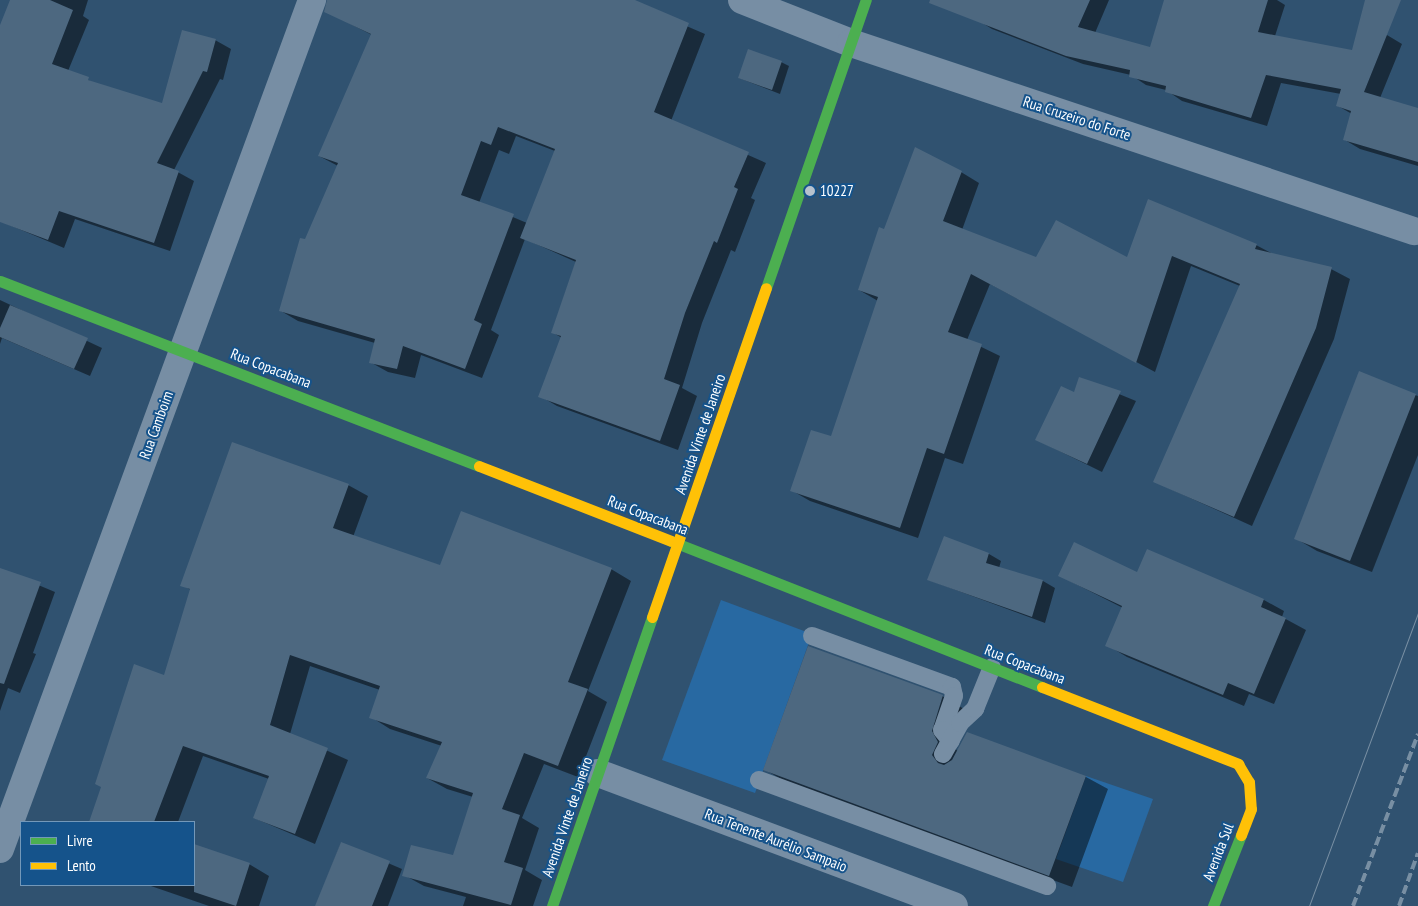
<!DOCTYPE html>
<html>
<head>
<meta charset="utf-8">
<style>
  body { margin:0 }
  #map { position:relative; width:1418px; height:906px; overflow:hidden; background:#305270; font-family:"PT Sans Narrow",sans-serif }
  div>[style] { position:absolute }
  .green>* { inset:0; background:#2869a2 }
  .shadow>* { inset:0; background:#0007 }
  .building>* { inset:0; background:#4d6880 }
  .lane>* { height:18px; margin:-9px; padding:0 9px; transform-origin:9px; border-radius:9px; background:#778ea4 }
  .street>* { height:28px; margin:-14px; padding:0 14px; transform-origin:14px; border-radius:14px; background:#778ea4 }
  .fast>* { height:11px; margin:-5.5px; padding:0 5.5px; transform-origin:5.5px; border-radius:5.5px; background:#4caf50 }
  .slow>* { height:11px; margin:-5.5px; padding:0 5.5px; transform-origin:5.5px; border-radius:5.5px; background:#ffc107 }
  .tram>* { height:1px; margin:-0.5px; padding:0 0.5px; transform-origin:0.5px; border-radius:0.5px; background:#788fa3 }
  .rail>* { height:4px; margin-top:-2px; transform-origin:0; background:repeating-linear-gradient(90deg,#788fa3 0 9px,transparent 0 13px) }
  .dots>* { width:14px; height:14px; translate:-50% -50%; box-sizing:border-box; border:2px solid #15538b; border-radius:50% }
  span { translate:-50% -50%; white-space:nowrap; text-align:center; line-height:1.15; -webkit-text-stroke:4px #15538b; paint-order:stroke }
  .street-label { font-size:15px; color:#fff }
  .poi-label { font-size:15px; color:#fff }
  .left { translate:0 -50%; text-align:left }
  .legend { position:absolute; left:20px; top:821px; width:175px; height:65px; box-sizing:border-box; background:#15538b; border:1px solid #7398b9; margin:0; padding:6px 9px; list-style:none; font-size:15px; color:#fff }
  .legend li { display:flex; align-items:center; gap:10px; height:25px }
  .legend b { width:25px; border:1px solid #7398b9 }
</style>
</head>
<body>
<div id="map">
  <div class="green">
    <div style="clip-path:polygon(721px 600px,812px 634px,755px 793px,662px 760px)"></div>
    <div style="clip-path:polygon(1086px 776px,1153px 799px,1123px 882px,1056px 859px)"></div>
  </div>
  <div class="shadow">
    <div style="clip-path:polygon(11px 0,88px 0,83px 16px,89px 20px,68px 71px,103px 87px,162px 105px,215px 40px,231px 49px,223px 80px,220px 79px,174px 170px,194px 181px,170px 251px,75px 219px,64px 248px,0 221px,0 42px)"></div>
    <div style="clip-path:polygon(evenodd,345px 0,626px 0,705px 34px,671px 121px,766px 163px,751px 198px,755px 200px,735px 252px,731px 250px,702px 323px,682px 388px,697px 396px,678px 450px,557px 406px,540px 396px,562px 338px,552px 332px,576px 262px,525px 239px,491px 330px,499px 335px,482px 378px,421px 355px,415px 378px,388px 372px,370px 362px,375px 343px,298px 321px,281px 311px,306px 241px,338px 166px,319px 156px,372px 35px,337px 17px,345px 0,516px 136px,555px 151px,527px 223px,479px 203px,499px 150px,509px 154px,516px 136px)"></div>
    <div style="clip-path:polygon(983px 0,1109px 0,1095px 33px,1151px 49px,1165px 0,1277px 0,1285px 5px,1275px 36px,1353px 51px,1387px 35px,1402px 44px,1380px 98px,1418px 109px,1418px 166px,1360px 149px,1345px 140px,1352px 114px,1338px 106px,1341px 94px,1281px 83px,1267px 126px,1182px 101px,1166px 90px,1146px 85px,1131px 75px,1083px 64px,992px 29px,976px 19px)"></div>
    <div style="clip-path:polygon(781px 62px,789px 66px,780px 94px,739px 78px)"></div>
    <div style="clip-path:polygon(961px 172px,979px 183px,962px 230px,1037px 259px,1127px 259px,1256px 245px,1273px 254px,1331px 269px,1350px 279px,1334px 339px,1252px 526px,1155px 482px,1240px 286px,1191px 266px,1155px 372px,990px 284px,967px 340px,1000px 356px,963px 464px,945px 458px,918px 538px,810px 501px,791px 490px,832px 438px,878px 301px,859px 290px,884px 231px)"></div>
    <div style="clip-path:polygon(0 300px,102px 348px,90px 376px,2px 338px,0 344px)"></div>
    <div style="clip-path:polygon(1080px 378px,1136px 401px,1102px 472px,1037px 440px,1074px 394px)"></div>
    <div style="clip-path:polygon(1415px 395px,1418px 396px,1418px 455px,1372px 572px,1317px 551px,1295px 538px)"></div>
    <div style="clip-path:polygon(348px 485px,368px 496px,353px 537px,441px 566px,611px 569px,631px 581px,588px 691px,607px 702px,578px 777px,544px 764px,522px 818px,539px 828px,525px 870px,542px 880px,533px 906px,463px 906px,466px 897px,424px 886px,404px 875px,454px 857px,473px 797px,447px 789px,427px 778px,442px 746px,390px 729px,371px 717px,380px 690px,310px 666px,290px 734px,348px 760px,315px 844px,254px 818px,269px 779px,203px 756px,178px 822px,90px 822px,103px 787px,165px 676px,191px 590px,182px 585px)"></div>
    <div style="clip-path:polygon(945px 538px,989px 554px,1001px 561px,999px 568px,1043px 581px,1055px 588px,1045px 623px,929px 580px)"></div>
    <div style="clip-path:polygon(1147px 551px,1264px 600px,1284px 611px,1282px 617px,1306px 630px,1274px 704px,1249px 694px,1244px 706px,1127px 657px,1107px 645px,1123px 608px,1060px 576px,1138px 573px)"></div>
    <div style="clip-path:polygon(0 569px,55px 592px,33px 653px,36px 654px,20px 693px,8px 688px,0 711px)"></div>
    <div style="clip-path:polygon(942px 696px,964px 709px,953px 745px,958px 752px,968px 734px,1086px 777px,1108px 789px,1072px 887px,786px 782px,764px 769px)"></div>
    <div style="clip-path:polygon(341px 843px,402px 869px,388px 906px,316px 906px)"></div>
    <div style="clip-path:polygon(194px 845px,249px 864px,269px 876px,259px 906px,209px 906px,148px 885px,194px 885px)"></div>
  </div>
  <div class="building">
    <div style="clip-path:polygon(10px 0,50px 0,73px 10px,52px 64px,89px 77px,88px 80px,162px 103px,182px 30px,216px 39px,207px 72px,203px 71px,157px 163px,179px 171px,154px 243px,59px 211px,48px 240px,0 222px,0 25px)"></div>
    <div style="clip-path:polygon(327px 0,635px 0,689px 23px,654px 112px,749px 152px,734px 187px,738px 189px,717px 243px,714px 241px,685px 313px,664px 379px,680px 385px,660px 441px,538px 397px,561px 336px,551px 333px,576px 260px,520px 238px,555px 149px,498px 127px,491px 145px,481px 141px,461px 195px,514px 214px,474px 320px,482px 324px,465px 369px,403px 346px,397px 369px,369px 363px,375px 339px,279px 311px,300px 238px,305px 239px,338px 163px,318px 156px,371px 34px,324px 12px)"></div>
    <div style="clip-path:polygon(930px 0,1090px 0,1078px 27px,1150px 47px,1164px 0,1268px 0,1258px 32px,1352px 50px,1365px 0,1401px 0,1364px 92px,1418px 108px,1418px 162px,1343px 140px,1351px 111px,1336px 106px,1341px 89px,1266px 75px,1251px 118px,1165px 92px,1166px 86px,1129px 77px,1130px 70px,1066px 56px,929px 3px)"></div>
    <div style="clip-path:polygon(748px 49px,782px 61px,772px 90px,738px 78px)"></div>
    <div style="clip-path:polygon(915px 147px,962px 171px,943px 221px,1036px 257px,1056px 220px,1127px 257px,1148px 199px,1257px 244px,1255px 249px,1332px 267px,1316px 328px,1234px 517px,1153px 482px,1240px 284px,1172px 256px,1136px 363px,971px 274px,948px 332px,982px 344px,944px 454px,927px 448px,900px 528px,790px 491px,811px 430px,831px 436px,878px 297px,858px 290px,879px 227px,884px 229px)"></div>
    <div style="clip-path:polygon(10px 305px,88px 338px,74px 369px,0 337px,0 328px)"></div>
    <div style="clip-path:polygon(1359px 371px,1416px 394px,1350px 561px,1294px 539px)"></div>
    <div style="clip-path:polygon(1079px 377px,1121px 391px,1087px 464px,1035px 440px,1061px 386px,1074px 392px)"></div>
    <div style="clip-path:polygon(232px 442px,349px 484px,333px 528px,440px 565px,461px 511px,612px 568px,568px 682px,588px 689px,558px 766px,524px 753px,502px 809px,520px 815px,504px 862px,523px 868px,511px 905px,402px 876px,411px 845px,453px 855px,473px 793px,426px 778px,442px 742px,369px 718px,380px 686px,290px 655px,270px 725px,328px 748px,295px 834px,253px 818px,269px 776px,183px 746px,154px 822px,89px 822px,101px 787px,95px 784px,134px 664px,164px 675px,190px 589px,180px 586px)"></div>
    <div style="clip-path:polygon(944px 536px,989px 553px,986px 563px,1043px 580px,1032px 617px,927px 580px)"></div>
    <div style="clip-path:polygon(1074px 542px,1137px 572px,1147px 549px,1264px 599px,1261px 607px,1286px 618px,1254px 694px,1228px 683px,1223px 695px,1105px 646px,1122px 606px,1058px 576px)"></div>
    <div style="clip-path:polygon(0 568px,41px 582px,4px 684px,0 683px)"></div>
    <div style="clip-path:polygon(808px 646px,943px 695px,932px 731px,938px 742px,932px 755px,938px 763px,944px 765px,952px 760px,967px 732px,1086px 776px,1049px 876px,763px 770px)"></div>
    <div style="clip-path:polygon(341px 842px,390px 861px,372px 906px,315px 906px)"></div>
    <div style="clip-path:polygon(194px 844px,250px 863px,236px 906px,194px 892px)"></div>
  </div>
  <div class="lane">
    <div style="left:812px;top:636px;width:149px;rotate:20deg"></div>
    <div style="left:952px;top:687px;width:9px;rotate:77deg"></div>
    <div style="left:954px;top:696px;width:36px;rotate:109deg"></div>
    <div style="left:942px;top:730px;width:14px;rotate:51deg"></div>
    <div style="left:943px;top:754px;width:35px;rotate:-61deg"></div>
    <div style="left:960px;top:723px;width:21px;rotate:-43deg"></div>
    <div style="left:975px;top:709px;width:45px;rotate:-68deg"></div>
    <div style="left:759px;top:780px;width:307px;rotate:20.2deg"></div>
  </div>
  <div class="street">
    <div style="left:742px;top:0;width:117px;rotate:21.5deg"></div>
    <div style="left:851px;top:43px;width:594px;rotate:18.47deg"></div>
    <div style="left:598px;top:773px;width:380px;rotate:20.5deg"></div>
    <div style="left:0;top:849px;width:905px;rotate:-69.82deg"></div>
  </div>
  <div class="fast">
    <div style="left:0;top:281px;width:513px;rotate:21.12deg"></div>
    <div style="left:766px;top:288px;width:305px;rotate:-70.9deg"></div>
    <div style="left:671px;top:541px;width:399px;rotate:21.5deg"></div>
    <div style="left:552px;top:906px;width:306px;rotate:-70.9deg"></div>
    <div style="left:1213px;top:906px;width:76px;rotate:-68.5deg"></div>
  </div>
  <div class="slow">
    <div style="left:479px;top:466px;width:206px;rotate:21.3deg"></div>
    <div style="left:652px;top:617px;width:348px;rotate:-70.9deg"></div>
    <div style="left:1042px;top:687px;width:211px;rotate:21.4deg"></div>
    <div style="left:1238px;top:764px;width:21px;rotate:59deg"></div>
    <div style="left:1249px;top:782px;width:27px;rotate:86deg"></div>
    <div style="left:1251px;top:809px;width:28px;rotate:111deg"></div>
  </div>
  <div class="tram">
    <div style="left:1309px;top:906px;width:313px;rotate:-69.6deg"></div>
  </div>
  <div class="rail">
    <div style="left:1353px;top:906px;width:184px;rotate:-69.3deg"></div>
    <div style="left:1399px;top:906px;width:56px;rotate:-70.3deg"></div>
  </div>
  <div class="dots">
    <div style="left:810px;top:191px;background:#b7c2cd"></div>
  </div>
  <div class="street-label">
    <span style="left:1077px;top:118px;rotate:18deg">Rua Cruzeiro do Forte</span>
    <span style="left:271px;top:368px;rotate:21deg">Rua Copacabana</span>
    <span style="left:156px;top:425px;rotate:-70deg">Rua Camboim</span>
    <span style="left:700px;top:434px;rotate:-71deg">Avenida Vinte de Janeiro</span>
    <span style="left:648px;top:515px;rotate:21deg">Rua Copacabana</span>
    <span style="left:1025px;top:664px;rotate:21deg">Rua Copacabana</span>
    <span style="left:567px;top:817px;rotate:-71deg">Avenida Vinte de Janeiro</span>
    <span style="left:776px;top:840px;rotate:21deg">Rua Tenente Aurélio Sampaio</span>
    <span style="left:1218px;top:852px;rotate:-69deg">Avenida Sul</span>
  </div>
  <div class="poi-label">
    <span class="left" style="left:820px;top:191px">10227</span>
  </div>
  <ul class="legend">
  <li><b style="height:6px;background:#4caf50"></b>Livre</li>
  <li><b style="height:6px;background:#ffc107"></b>Lento</li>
  </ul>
</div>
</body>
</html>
